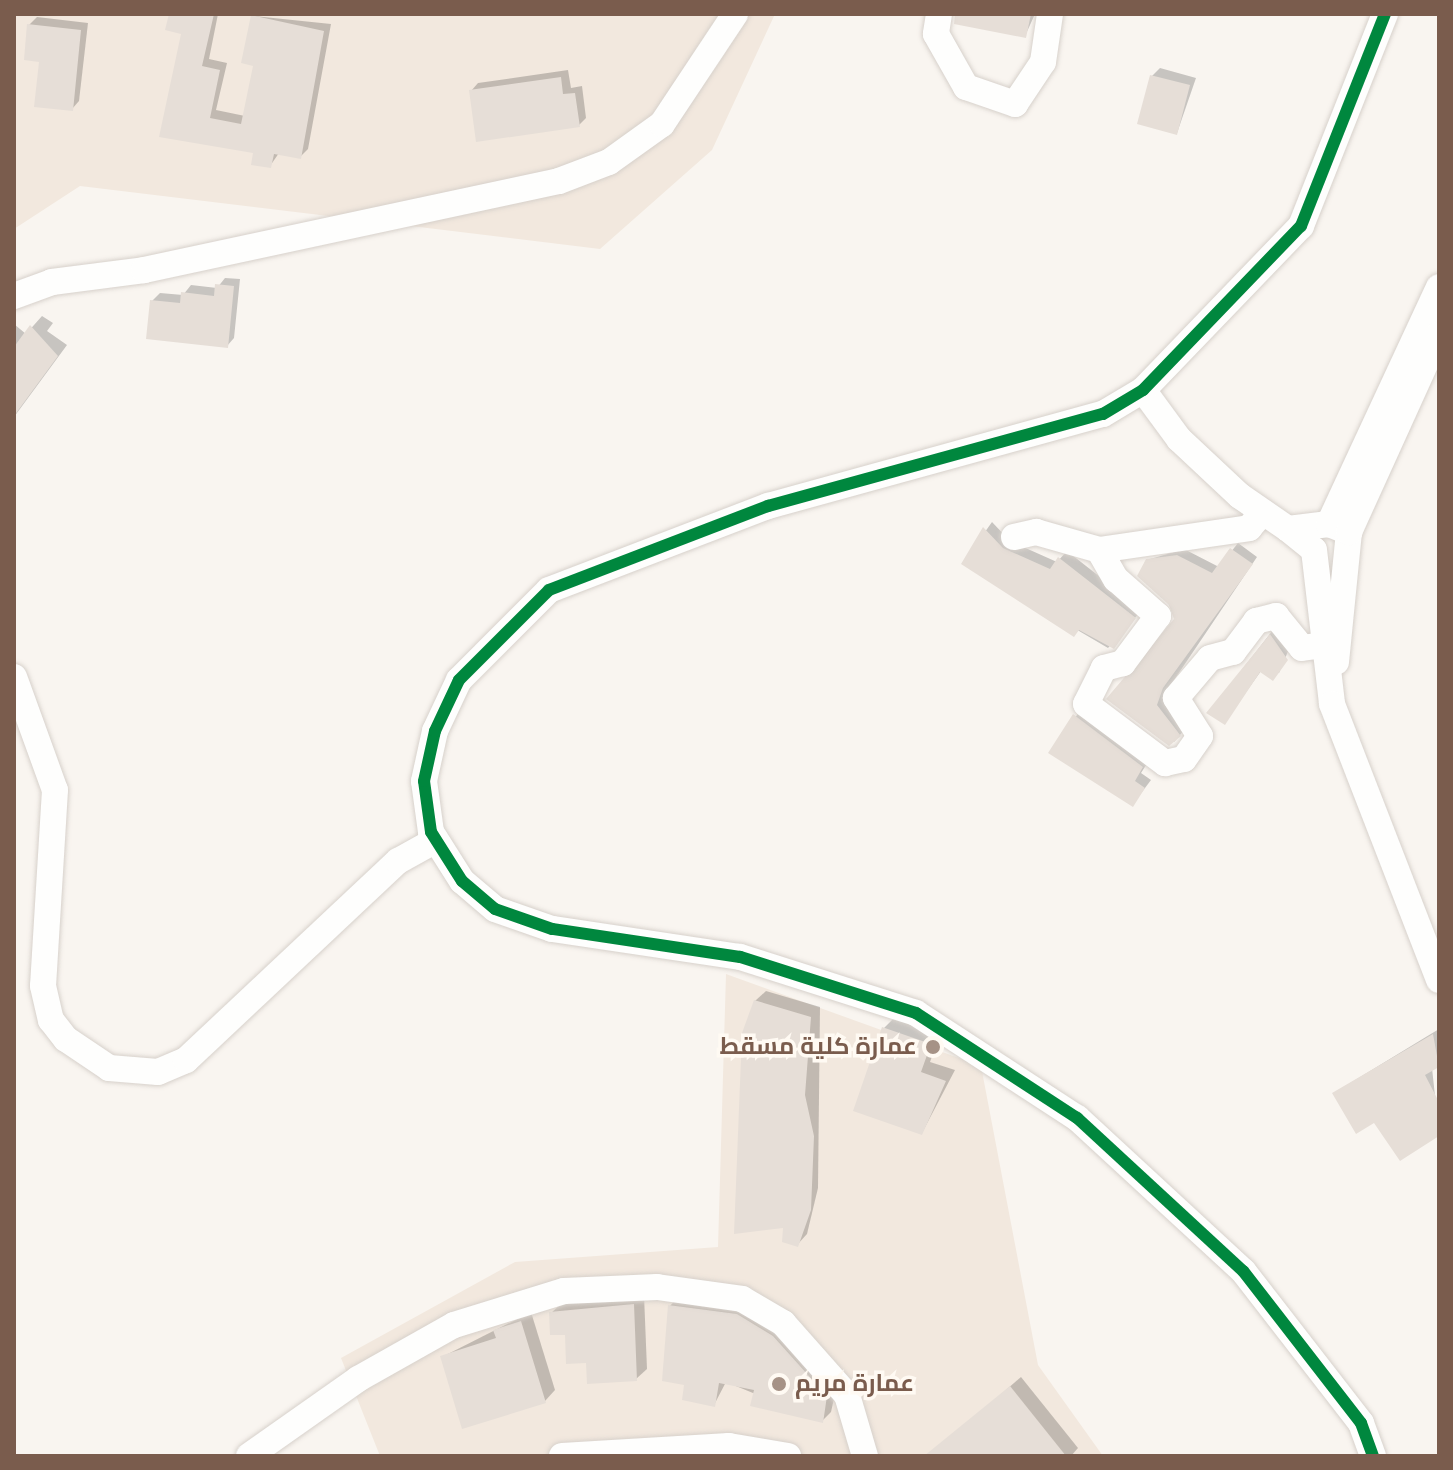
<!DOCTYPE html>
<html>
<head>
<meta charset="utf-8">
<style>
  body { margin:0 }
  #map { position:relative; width:1453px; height:1470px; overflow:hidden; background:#f9f5f0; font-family:Roboto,Cairo,sans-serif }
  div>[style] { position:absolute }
  .residential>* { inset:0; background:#f2e8de }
  .shadow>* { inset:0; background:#0003 }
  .building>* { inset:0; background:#e6ded7 }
  .roads { filter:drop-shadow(0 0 2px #d7d1cb) drop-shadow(0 0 2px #d7d1cb) }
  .minor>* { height:26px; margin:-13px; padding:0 13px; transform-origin:13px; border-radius:13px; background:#fefefd }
  .cycleway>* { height:12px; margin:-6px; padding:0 6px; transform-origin:6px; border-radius:6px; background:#00873e }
  .dots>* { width:22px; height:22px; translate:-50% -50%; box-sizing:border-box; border:4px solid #fffaf3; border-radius:50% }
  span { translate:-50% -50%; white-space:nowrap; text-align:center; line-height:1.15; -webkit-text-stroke:7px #fffaf3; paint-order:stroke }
  .poi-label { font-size:24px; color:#7a5c4d; font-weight:700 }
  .right { translate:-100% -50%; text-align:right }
  .left { translate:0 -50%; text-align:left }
  .frame { position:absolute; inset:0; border:16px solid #7a5c4d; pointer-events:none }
</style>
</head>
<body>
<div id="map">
  <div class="residential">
    <div style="clip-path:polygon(14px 14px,775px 14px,712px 150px,600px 249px,80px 186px,14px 229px)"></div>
    <div style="clip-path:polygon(726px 974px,981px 1066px,1038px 1365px,1103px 1456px,380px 1456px,341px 1358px,515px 1262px,718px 1247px)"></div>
  </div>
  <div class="shadow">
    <div style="clip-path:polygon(171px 14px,218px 14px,209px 59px,227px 63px,216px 110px,245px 116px,255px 64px,253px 16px,331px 24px,308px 149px,300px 157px,279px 153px,270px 166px,256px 152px,161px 136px,184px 33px)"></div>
    <div style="clip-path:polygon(967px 14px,1035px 14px,1025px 36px)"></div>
    <div style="clip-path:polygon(37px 17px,88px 23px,79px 101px,72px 109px,41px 60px,29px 25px)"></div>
    <div style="clip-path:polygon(1160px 68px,1196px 78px,1177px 133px,1152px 76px)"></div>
    <div style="clip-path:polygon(568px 70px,571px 88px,582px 86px,586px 118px,579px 125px,471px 91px,478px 83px)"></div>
    <div style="clip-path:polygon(225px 278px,240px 279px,234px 338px,227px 346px,152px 301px,160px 293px,183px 295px,191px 285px,217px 288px)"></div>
    <div style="clip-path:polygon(42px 316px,53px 323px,47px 331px,67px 345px,14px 417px,14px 324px,26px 334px)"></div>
    <div style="clip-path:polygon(992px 522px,1010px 541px,1057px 562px,1067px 551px,1142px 610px,1108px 648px,963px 563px)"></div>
    <div style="clip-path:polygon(1238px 543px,1257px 557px,1162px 698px,1186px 728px,1174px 742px,1109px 699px,1176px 619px,1147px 560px,1184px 549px,1219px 567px)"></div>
    <div style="clip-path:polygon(1273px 630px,1289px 649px,1279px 673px,1261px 671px,1224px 723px,1209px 712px)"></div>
    <div style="clip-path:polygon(1082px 708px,1150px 759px,1141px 773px,1151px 780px,1133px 804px,1051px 752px)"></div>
    <div style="clip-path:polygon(766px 991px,820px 1007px,818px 1188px,807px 1234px,797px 1245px,785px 1226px,755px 1001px)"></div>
    <div style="clip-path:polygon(894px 1018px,940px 1034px,930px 1062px,955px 1070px,922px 1133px,884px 1028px)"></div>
    <div style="clip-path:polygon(1439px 1029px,1439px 1065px,1432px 1068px,1439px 1133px,1334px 1093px)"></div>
    <div style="clip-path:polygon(644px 1295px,647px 1369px,636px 1379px,588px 1361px,551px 1313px,562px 1303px)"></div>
    <div style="clip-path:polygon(679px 1296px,746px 1306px,836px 1390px,831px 1412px,822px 1421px,726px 1382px,714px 1405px,687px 1384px,670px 1306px)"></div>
    <div style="clip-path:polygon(531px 1312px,555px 1390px,545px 1401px,442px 1357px)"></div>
    <div style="clip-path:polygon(1021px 1377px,1078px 1448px,1071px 1456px,930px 1456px)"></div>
  </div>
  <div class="building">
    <div style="clip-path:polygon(169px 14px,214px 14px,202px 66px,220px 70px,210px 118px,241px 124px,253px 66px,241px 63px,251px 15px,324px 31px,301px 159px,274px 154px,271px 168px,251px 165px,253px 153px,159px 137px,181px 34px,165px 30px)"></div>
    <div style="clip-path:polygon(955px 14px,1031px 14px,1026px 38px,954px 24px)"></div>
    <div style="clip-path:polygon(27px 24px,81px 30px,73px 111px,34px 107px,39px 62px,24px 60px)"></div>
    <div style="clip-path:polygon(1150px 75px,1190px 85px,1177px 135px,1137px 124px)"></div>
    <div style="clip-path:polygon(561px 77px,563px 94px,575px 93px,580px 127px,476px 142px,469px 90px)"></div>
    <div style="clip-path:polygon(215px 284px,234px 286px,228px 348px,146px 339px,150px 300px,180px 303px,181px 292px,214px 296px)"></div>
    <div style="clip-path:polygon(30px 325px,58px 356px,14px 416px,14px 347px)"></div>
    <div style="clip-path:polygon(983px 527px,1003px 548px,1050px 569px,1058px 557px,1136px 618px,1114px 649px,1079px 630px,1074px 637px,961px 564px)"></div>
    <div style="clip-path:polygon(1230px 548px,1253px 564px,1163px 688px,1157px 705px,1181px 736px,1169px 746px,1106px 699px,1174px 619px,1169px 605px,1137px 576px,1146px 559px,1177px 555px,1212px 573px)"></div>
    <div style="clip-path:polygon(1270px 634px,1288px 660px,1273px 681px,1260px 672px,1225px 725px,1206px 713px)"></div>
    <div style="clip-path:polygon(1073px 714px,1143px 767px,1135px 781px,1145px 788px,1133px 807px,1048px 753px)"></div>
    <div style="clip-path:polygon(754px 1000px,811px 1017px,805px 1095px,814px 1136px,811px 1210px,798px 1247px,782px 1242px,783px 1228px,734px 1234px,742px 1033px)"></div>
    <div style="clip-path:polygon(882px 1027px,931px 1044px,921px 1072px,946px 1081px,922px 1135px,853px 1111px)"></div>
    <div style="clip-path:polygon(1433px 1034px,1439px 1067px,1425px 1075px,1439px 1102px,1439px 1136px,1400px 1161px,1374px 1123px,1356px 1134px,1332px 1093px)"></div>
    <div style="clip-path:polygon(634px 1304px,637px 1381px,587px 1384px,586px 1363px,566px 1364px,565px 1335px,550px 1335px,549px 1312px)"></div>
    <div style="clip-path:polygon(668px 1305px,737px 1314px,773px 1336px,827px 1396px,823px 1423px,750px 1406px,754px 1390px,719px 1383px,715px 1407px,682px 1400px,684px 1385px,662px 1381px)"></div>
    <div style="clip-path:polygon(521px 1321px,546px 1403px,462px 1429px,440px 1356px,496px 1338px,493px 1330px)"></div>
    <div style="clip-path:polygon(1010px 1386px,1066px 1456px,924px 1456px)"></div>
  </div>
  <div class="roads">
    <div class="minor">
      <div style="left:939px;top:14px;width:20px;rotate:99deg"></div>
      <div style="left:936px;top:34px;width:61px;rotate:60.5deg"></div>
      <div style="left:966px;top:87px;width:52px;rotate:19.1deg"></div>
      <div style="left:1015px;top:104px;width:50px;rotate:-56.3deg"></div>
      <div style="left:1043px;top:62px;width:49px;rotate:-81.7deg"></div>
      <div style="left:14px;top:296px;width:40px;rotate:-20.2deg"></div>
      <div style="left:52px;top:282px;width:93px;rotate:-7.4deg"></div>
      <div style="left:144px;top:270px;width:424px;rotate:-12.1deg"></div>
      <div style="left:559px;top:181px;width:53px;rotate:-20.8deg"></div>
      <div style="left:609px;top:162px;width:65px;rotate:-35.6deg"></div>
      <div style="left:662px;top:124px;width:132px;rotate:-56.4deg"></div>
      <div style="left:1143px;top:390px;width:61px;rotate:53.7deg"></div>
      <div style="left:1179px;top:439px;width:83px;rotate:43.1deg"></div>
      <div style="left:1240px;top:496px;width:58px;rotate:34.5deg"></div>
      <div style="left:1288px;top:529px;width:41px;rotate:-7deg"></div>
      <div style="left:1329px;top:524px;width:22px;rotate:22deg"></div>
      <div style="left:1329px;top:524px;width:261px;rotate:-65.1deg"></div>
      <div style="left:1288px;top:529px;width:33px;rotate:39deg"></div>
      <div style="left:1314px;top:550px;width:155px;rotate:83.3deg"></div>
      <div style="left:1332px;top:704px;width:296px;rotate:68.8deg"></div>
      <div style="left:1014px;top:537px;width:23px;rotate:-13deg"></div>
      <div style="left:1036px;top:532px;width:66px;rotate:15.9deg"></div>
      <div style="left:1099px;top:550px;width:152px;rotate:-8.3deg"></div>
      <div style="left:1249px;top:528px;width:21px;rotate:-49deg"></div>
      <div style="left:1099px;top:550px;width:34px;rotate:60deg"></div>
      <div style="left:1116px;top:579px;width:56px;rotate:41.4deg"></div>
      <div style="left:1158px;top:616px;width:59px;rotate:126.7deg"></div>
      <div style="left:1123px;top:663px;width:20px;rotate:165deg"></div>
      <div style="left:1104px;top:668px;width:40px;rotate:116.6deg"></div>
      <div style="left:1086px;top:704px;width:99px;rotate:36.8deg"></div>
      <div style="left:1165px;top:763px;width:19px;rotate:-12deg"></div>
      <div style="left:1184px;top:759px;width:28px;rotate:-55deg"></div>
      <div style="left:1200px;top:736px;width:45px;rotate:-122.3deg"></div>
      <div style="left:1176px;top:698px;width:52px;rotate:-49.6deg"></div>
      <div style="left:1210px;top:658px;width:24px;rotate:-15deg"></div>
      <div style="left:1233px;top:652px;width:39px;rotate:-53deg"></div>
      <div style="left:1256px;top:621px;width:21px;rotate:-14deg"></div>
      <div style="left:1276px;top:616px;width:41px;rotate:50.9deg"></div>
      <div style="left:1302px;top:648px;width:21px;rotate:-8deg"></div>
      <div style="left:1336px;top:662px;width:131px;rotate:-84.3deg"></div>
      <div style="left:1349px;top:532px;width:217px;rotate:-65.6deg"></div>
      <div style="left:14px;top:677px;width:120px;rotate:70.1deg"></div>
      <div style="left:55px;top:790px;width:196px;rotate:93.5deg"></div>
      <div style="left:43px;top:986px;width:35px;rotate:77deg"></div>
      <div style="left:51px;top:1020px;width:24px;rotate:52deg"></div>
      <div style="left:66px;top:1039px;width:52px;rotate:34deg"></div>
      <div style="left:109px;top:1068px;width:49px;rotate:4.7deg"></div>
      <div style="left:158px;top:1072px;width:30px;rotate:-23deg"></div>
      <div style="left:186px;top:1060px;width:291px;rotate:-43.2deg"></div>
      <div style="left:398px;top:861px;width:43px;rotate:-28.9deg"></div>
      <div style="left:249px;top:1456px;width:133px;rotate:-35.2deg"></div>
      <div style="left:358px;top:1379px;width:110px;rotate:-29.4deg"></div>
      <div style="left:454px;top:1325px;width:115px;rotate:-17.2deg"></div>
      <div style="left:564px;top:1291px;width:93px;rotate:-2.5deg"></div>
      <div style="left:657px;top:1287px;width:86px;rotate:8deg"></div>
      <div style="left:742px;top:1299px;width:48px;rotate:30.3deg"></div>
      <div style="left:783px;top:1323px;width:96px;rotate:48.4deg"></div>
      <div style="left:847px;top:1395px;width:64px;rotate:73.6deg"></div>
      <div style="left:562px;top:1456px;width:167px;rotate:-3.4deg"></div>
      <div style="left:729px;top:1446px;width:60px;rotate:9.6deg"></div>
      <div style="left:1373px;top:1456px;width:35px;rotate:-110deg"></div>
      <div style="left:1361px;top:1423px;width:192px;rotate:-127.8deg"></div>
      <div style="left:1243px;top:1271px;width:226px;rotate:-137.3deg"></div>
      <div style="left:1077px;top:1118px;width:192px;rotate:-146.9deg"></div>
      <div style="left:916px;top:1013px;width:185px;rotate:-162.3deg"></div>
      <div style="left:740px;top:957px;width:190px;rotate:-171.5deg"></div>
      <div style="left:552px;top:929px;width:60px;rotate:-160.7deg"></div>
      <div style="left:495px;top:909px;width:43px;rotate:-139.7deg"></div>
      <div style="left:462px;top:881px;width:58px;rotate:-122.3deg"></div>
      <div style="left:431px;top:832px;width:51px;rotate:-97.8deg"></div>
      <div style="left:424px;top:781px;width:51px;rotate:-77.6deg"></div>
      <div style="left:435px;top:731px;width:56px;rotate:-64.8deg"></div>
      <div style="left:459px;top:680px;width:127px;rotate:-45deg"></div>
      <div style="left:549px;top:590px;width:235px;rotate:-21deg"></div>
      <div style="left:768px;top:506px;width:347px;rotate:-15.4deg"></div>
      <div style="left:1103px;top:414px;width:47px;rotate:-31deg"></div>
      <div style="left:1143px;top:390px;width:228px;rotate:-46.1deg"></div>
      <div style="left:1301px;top:226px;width:228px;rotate:-68.4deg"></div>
    </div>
  </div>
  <div class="cycleway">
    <div style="left:1373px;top:1456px;width:35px;rotate:-110deg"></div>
    <div style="left:1361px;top:1423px;width:192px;rotate:-127.8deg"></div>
    <div style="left:1243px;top:1271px;width:226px;rotate:-137.3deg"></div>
    <div style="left:1077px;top:1118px;width:192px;rotate:-146.9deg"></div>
    <div style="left:916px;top:1013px;width:185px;rotate:-162.3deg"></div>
    <div style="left:740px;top:957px;width:190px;rotate:-171.5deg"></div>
    <div style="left:552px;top:929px;width:60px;rotate:-160.7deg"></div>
    <div style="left:495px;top:909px;width:43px;rotate:-139.7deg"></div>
    <div style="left:462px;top:881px;width:58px;rotate:-122.3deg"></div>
    <div style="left:431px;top:832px;width:51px;rotate:-97.8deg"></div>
    <div style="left:424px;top:781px;width:51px;rotate:-77.6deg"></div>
    <div style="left:435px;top:731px;width:56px;rotate:-64.8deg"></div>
    <div style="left:459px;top:680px;width:127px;rotate:-45deg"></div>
    <div style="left:549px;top:590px;width:235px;rotate:-21deg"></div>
    <div style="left:768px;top:506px;width:347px;rotate:-15.4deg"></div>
    <div style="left:1103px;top:414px;width:47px;rotate:-31deg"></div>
    <div style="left:1143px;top:390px;width:228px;rotate:-46.1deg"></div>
    <div style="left:1301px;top:226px;width:228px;rotate:-68.4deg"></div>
  </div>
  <div class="dots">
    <div style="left:933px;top:1047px;background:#a69286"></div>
    <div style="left:779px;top:1384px;background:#a69286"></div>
  </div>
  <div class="poi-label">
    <span class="right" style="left:917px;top:1047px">عمارة كلية مسقط</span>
    <span class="left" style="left:795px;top:1384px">عمارة مريم</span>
  </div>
  <div class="frame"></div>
</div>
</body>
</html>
